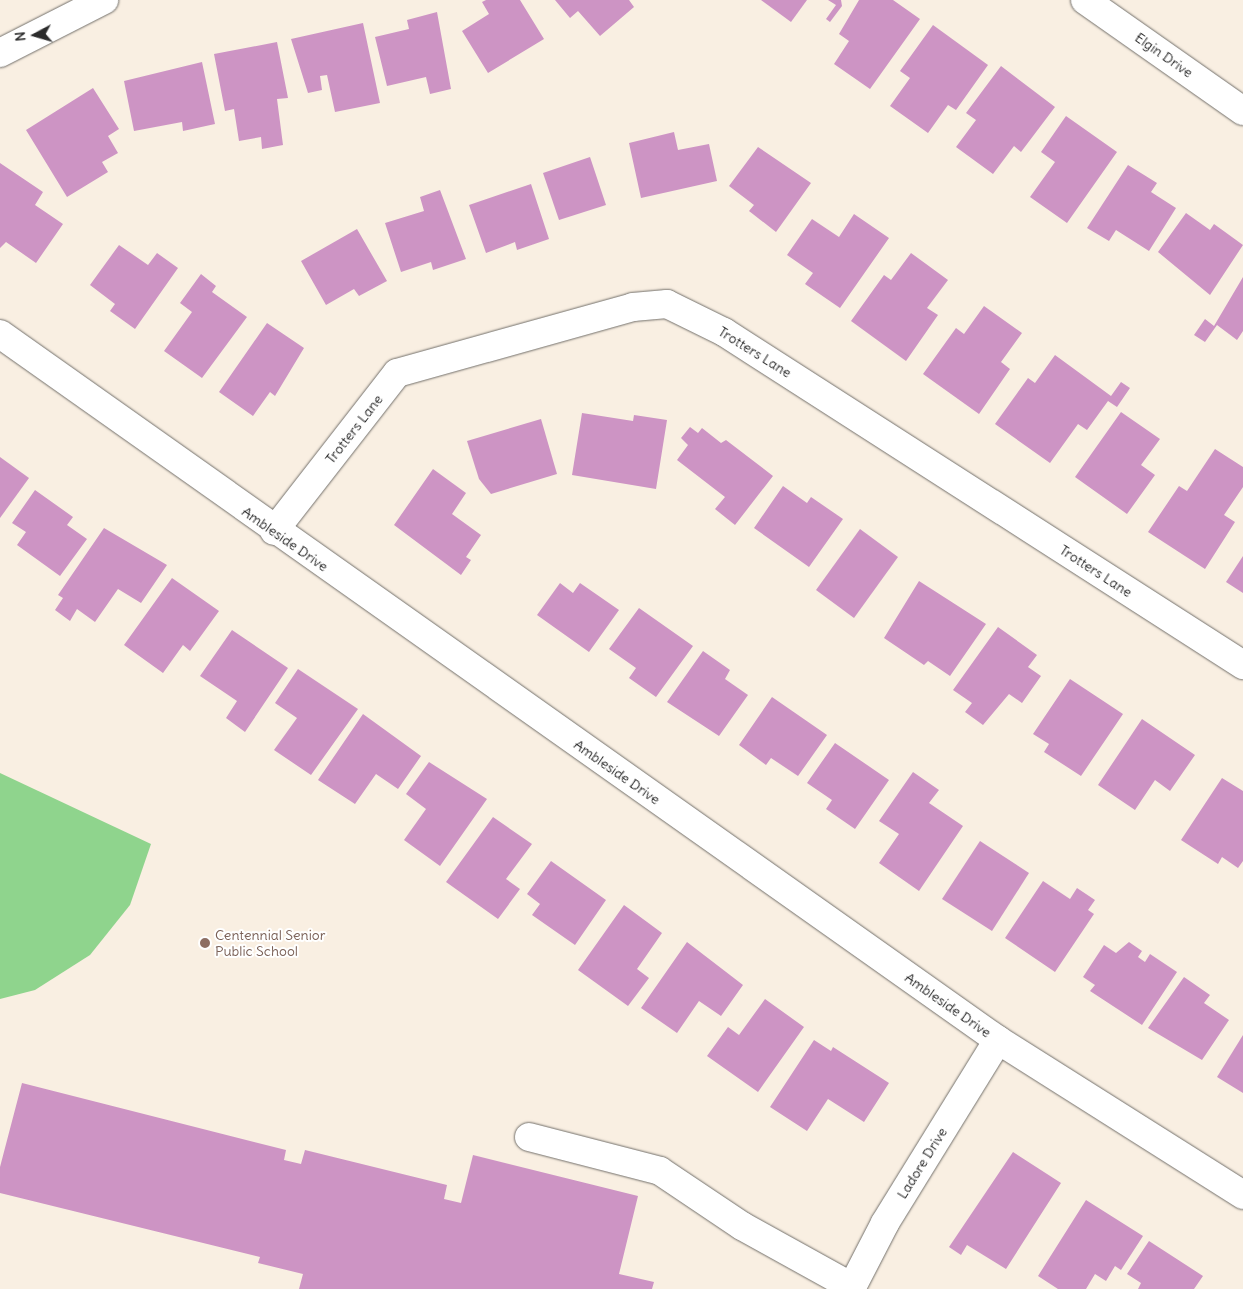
<!DOCTYPE html>
<html>
<head>
<meta charset="utf-8">
<style>
  body { margin:0 }
  #map { position:relative; width:1243px; height:1289px; overflow:hidden; background:#f9efe2; font-family:Delius,sans-serif }
  div>[style] { position:absolute }
  .green>* { inset:0; background:#8fd48d }
  .building>* { inset:0; background:#cd94c4 }
  .roads { filter:drop-shadow(0 0 1px #73706b) drop-shadow(0 0 1px #73706b) }
  .minor>* { height:28px; margin:-14px; padding:0 14px; transform-origin:14px; border-radius:14px; background:#fff }
  .dots>* { width:14px; height:14px; translate:-50% -50%; box-sizing:border-box; border:2px solid #fff; border-radius:50% }
  span { translate:-50% -50%; white-space:nowrap; text-align:center; line-height:1.15; -webkit-text-stroke:4px #fff; paint-order:stroke }
  .street-label { font-size:14px; color:#2b2b2b }
  .education-label { font-size:14px; color:#785e54 }
  .left { translate:0 -50%; text-align:left }
  .north { position:absolute; left:10px; top:10px; width:50px; height:50px; -webkit-text-stroke:4px #fff; paint-order:stroke; rotate:264deg; font-size:14px; font-weight:700; line-height:20px; text-align:center; color:#2b2b2b }
  .north::after { content:''; display:block; margin:auto; width:18px; height:22px; background:#2b2b2b; clip-path:polygon(50% 0,100% 100%,50% 72%,0 100%) }
</style>
</head>
<body>
<div id="map">
  <div class="green">
    <div style="clip-path:polygon(0 773px,151px 844px,130px 905px,90px 955px,35px 990px,0 999px)"></div>
  </div>
  <div class="building">
    <div style="clip-path:polygon(486px 0,520px 0,544px 39px,488px 73px,462px 31px,489px 14px,482px 2px)"></div>
    <div style="clip-path:polygon(555px 0,629px 0,634px 7px,600px 36px,578px 11px,570px 18px)"></div>
    <div style="clip-path:polygon(761px 0,807px 0,791px 22px)"></div>
    <div style="clip-path:polygon(828px 0,841px 0,842px 6px,830px 22px,826px 19px,836px 5px)"></div>
    <div style="clip-path:polygon(859px 0,893px 0,920px 19px,870px 89px,834px 64px,849px 41px,839px 34px)"></div>
    <div style="clip-path:polygon(437px 12px,451px 89px,430px 94px,426px 77px,387px 86px,375px 37px,409px 29px,407px 20px)"></div>
    <div style="clip-path:polygon(363px 23px,380px 103px,335px 112px,327px 75px,320px 76px,322px 90px,308px 93px,291px 39px)"></div>
    <div style="clip-path:polygon(933px 25px,988px 65px,956px 110px,948px 105px,928px 133px,890px 106px,910px 78px,900px 71px)"></div>
    <div style="clip-path:polygon(277px 42px,288px 98px,277px 99px,283px 145px,262px 149px,261px 137px,239px 141px,234px 109px,225px 111px,214px 54px)"></div>
    <div style="clip-path:polygon(202px 62px,215px 124px,183px 131px,182px 122px,134px 131px,124px 81px)"></div>
    <div style="clip-path:polygon(1001px 66px,1055px 107px,1021px 152px,1014px 146px,993px 174px,956px 147px,976px 120px,966px 113px)"></div>
    <div style="clip-path:polygon(93px 88px,119px 129px,108px 136px,118px 153px,102px 162px,108px 172px,67px 197px,26px 130px)"></div>
    <div style="clip-path:polygon(1066px 116px,1117px 152px,1067px 223px,1030px 197px,1055px 162px,1041px 152px)"></div>
    <div style="clip-path:polygon(674px 132px,678px 150px,709px 144px,717px 181px,641px 198px,629px 143px)"></div>
    <div style="clip-path:polygon(758px 147px,811px 183px,776px 232px,749px 211px,754px 205px,729px 186px)"></div>
    <div style="clip-path:polygon(590px 157px,606px 205px,559px 220px,543px 173px)"></div>
    <div style="clip-path:polygon(0 163px,43px 192px,35px 205px,63px 224px,36px 263px,6px 242px,0 248px)"></div>
    <div style="clip-path:polygon(1128px 165px,1157px 183px,1151px 192px,1176px 208px,1149px 251px,1116px 230px,1109px 241px,1087px 228px)"></div>
    <div style="clip-path:polygon(531px 184px,549px 239px,517px 250px,515px 242px,486px 253px,469px 205px)"></div>
    <div style="clip-path:polygon(440px 190px,466px 259px,433px 270px,431px 262px,401px 272px,385px 223px,424px 211px,420px 197px)"></div>
    <div style="clip-path:polygon(1186px 213px,1210px 230px,1214px 224px,1243px 245px,1210px 295px,1158px 252px)"></div>
    <div style="clip-path:polygon(854px 214px,889px 238px,840px 308px,805px 284px,813px 273px,787px 255px,812px 219px,839px 237px)"></div>
    <div style="clip-path:polygon(357px 229px,387px 281px,359px 296px,354px 289px,326px 305px,301px 261px)"></div>
    <div style="clip-path:polygon(119px 245px,148px 265px,157px 253px,178px 268px,135px 329px,110px 311px,115px 304px,90px 285px)"></div>
    <div style="clip-path:polygon(911px 253px,948px 280px,927px 308px,938px 315px,906px 361px,851px 321px,884px 275px,891px 280px)"></div>
    <div style="clip-path:polygon(201px 274px,216px 286px,212px 292px,247px 317px,202px 378px,164px 351px,192px 312px,180px 303px)"></div>
    <div style="clip-path:polygon(1243px 277px,1243px 331px,1237px 340px,1217px 325px,1205px 342px,1194px 335px,1205px 319px,1214px 326px)"></div>
    <div style="clip-path:polygon(984px 306px,1022px 333px,1001px 362px,1010px 369px,979px 414px,923px 374px,956px 328px,964px 334px)"></div>
    <div style="clip-path:polygon(267px 323px,304px 348px,275px 396px,270px 392px,253px 416px,219px 392px)"></div>
    <div style="clip-path:polygon(1055px 355px,1111px 396px,1121px 382px,1130px 388px,1117px 407px,1108px 401px,1087px 430px,1078px 424px,1050px 463px,995px 424px,1028px 378px,1035px 383px)"></div>
    <div style="clip-path:polygon(1121px 412px,1160px 439px,1141px 465px,1155px 475px,1127px 514px,1075px 477px)"></div>
    <div style="clip-path:polygon(582px 413px,633px 421px,634px 415px,667px 420px,656px 489px,572px 475px)"></div>
    <div style="clip-path:polygon(541px 419px,557px 474px,491px 494px,479px 479px,467px 441px)"></div>
    <div style="clip-path:polygon(690px 427px,698px 433px,702px 428px,721px 443px,726px 440px,773px 476px,735px 525px,715px 509px,725px 497px,677px 460px,688px 445px,681px 438px)"></div>
    <div style="clip-path:polygon(1215px 449px,1243px 467px,1243px 487px,1224px 515px,1235px 522px,1205px 569px,1148px 532px,1179px 486px,1187px 491px)"></div>
    <div style="clip-path:polygon(0 457px,29px 478px,0 518px)"></div>
    <div style="clip-path:polygon(433px 469px,466px 493px,452px 514px,481px 535px,466px 557px,471px 560px,461px 575px,394px 525px)"></div>
    <div style="clip-path:polygon(783px 486px,807px 503px,811px 497px,843px 519px,809px 567px,754px 528px)"></div>
    <div style="clip-path:polygon(35px 490px,73px 517px,67px 525px,87px 539px,60px 576px,17px 545px,26px 532px,12px 523px)"></div>
    <div style="clip-path:polygon(104px 528px,167px 565px,141px 603px,118px 589px,95px 622px,77px 609px,70px 621px,55px 610px,63px 598px,58px 595px)"></div>
    <div style="clip-path:polygon(860px 529px,898px 557px,854px 618px,816px 590px)"></div>
    <div style="clip-path:polygon(1243px 556px,1243px 593px,1226px 582px)"></div>
    <div style="clip-path:polygon(172px 578px,219px 611px,190px 651px,183px 645px,163px 673px,124px 645px)"></div>
    <div style="clip-path:polygon(919px 581px,986px 624px,950px 676px,928px 661px,924px 665px,884px 638px)"></div>
    <div style="clip-path:polygon(560px 583px,573px 593px,580px 583px,619px 610px,589px 652px,537px 615px)"></div>
    <div style="clip-path:polygon(639px 608px,693px 646px,656px 697px,629px 678px,636px 668px,609px 649px)"></div>
    <div style="clip-path:polygon(998px 627px,1037px 655px,1028px 667px,1041px 676px,1022px 703px,1009px 694px,983px 725px,965px 712px,972px 703px,953px 690px)"></div>
    <div style="clip-path:polygon(232px 630px,288px 668px,245px 732px,226px 718px,237px 701px,200px 676px)"></div>
    <div style="clip-path:polygon(703px 651px,730px 670px,725px 679px,748px 695px,719px 736px,667px 702px)"></div>
    <div style="clip-path:polygon(298px 669px,358px 709px,311px 775px,274px 750px,297px 718px,275px 703px)"></div>
    <div style="clip-path:polygon(1070px 679px,1123px 714px,1081px 776px,1044px 752px,1049px 744px,1033px 734px)"></div>
    <div style="clip-path:polygon(772px 697px,827px 735px,798px 776px,771px 758px,766px 765px,739px 745px)"></div>
    <div style="clip-path:polygon(363px 714px,421px 756px,398px 789px,376px 774px,355px 804px,318px 780px)"></div>
    <div style="clip-path:polygon(1142px 719px,1195px 755px,1170px 791px,1155px 780px,1135px 810px,1098px 785px)"></div>
    <div style="clip-path:polygon(835px 743px,889px 780px,855px 829px,826px 809px,832px 800px,807px 783px)"></div>
    <div style="clip-path:polygon(429px 762px,487px 799px,440px 866px,404px 840px,426px 809px,406px 794px)"></div>
    <div style="clip-path:polygon(913px 772px,939px 790px,929px 803px,963px 826px,919px 891px,879px 863px,899px 834px,879px 821px)"></div>
    <div style="clip-path:polygon(1222px 778px,1243px 791px,1243px 861px,1238px 868px,1222px 857px,1218px 864px,1181px 840px)"></div>
    <div style="clip-path:polygon(493px 817px,532px 844px,506px 879px,520px 889px,498px 919px,446px 882px)"></div>
    <div style="clip-path:polygon(980px 841px,1029px 873px,992px 931px,942px 899px)"></div>
    <div style="clip-path:polygon(551px 861px,606px 900px,575px 945px,532px 915px,540px 904px,527px 894px)"></div>
    <div style="clip-path:polygon(1043px 881px,1070px 899px,1077px 888px,1095px 900px,1088px 910px,1094px 914px,1055px 972px,1005px 938px)"></div>
    <div style="clip-path:polygon(624px 905px,662px 933px,637px 969px,649px 978px,628px 1006px,578px 970px)"></div>
    <div style="clip-path:polygon(687px 942px,743px 985px,721px 1016px,699px 1001px,677px 1033px,641px 1008px)"></div>
    <div style="clip-path:polygon(1129px 942px,1142px 951px,1138px 957px,1145px 962px,1150px 954px,1177px 972px,1142px 1025px,1090px 991px,1095px 985px,1083px 977px,1104px 945px,1116px 953px)"></div>
    <div style="clip-path:polygon(1184px 977px,1210px 995px,1204px 1003px,1229px 1020px,1202px 1060px,1148px 1028px)"></div>
    <div style="clip-path:polygon(765px 999px,804px 1027px,758px 1092px,707px 1056px,728px 1027px,739px 1035px)"></div>
    <div style="clip-path:polygon(1243px 1035px,1243px 1093px,1217px 1077px)"></div>
    <div style="clip-path:polygon(814px 1040px,831px 1051px,833px 1047px,889px 1083px,864px 1122px,828px 1099px,807px 1131px,770px 1107px)"></div>
    <div style="clip-path:polygon(22px 1083px,286px 1150px,284px 1160px,301px 1164px,305px 1150px,447px 1185px,444px 1199px,461px 1203px,473px 1155px,638px 1196px,619px 1274px,654px 1282px,652px 1289px,299px 1289px,303px 1274px,258px 1263px,260px 1257px,0 1193px,0 1167px)"></div>
    <div style="clip-path:polygon(1013px 1152px,1061px 1183px,1006px 1269px,967px 1245px,961px 1255px,949px 1247px)"></div>
    <div style="clip-path:polygon(1086px 1200px,1143px 1236px,1121px 1270px,1115px 1266px,1106px 1281px,1095px 1274px,1086px 1289px,1058px 1289px,1038px 1276px)"></div>
    <div style="clip-path:polygon(1149px 1241px,1203px 1276px,1194px 1289px,1138px 1289px,1141px 1283px,1127px 1274px)"></div>
  </div>
  <div class="roads">
    <div class="minor">
      <div style="left:1085px;top:0;width:193px;rotate:35.1deg"></div>
      <div style="left:0;top:53px;width:117px;rotate:-27deg"></div>
      <div style="left:0;top:334px;width:1222px;rotate:35.28deg"></div>
      <div style="left:998px;top:1040px;width:290px;rotate:32.3deg"></div>
      <div style="left:274px;top:531px;width:200px;rotate:-52.1deg"></div>
      <div style="left:397px;top:373px;width:245px;rotate:-15.6deg"></div>
      <div style="left:633px;top:307px;width:34px;rotate:-5deg"></div>
      <div style="left:667px;top:304px;width:64px;rotate:26.2deg"></div>
      <div style="left:724px;top:332px;width:617px;rotate:32.68deg"></div>
      <div style="left:529px;top:1137px;width:135px;rotate:14.5deg"></div>
      <div style="left:660px;top:1171px;width:99px;rotate:33.9deg"></div>
      <div style="left:742px;top:1226px;width:126px;rotate:29deg"></div>
      <div style="left:851px;top:1289px;width:74px;rotate:-62.7deg"></div>
      <div style="left:885px;top:1223px;width:215px;rotate:-58.3deg"></div>
    </div>
  </div>
  <div class="dots">
    <div style="left:205px;top:943px;background:#8d6e63"></div>
  </div>
  <div class="street-label">
    <span style="left:1164px;top:55px;rotate:35deg">Elgin Drive</span>
    <span style="left:755px;top:352px;rotate:32deg">Trotters Lane</span>
    <span style="left:354px;top:429px;rotate:-52deg">Trotters Lane</span>
    <span style="left:285px;top:539px;rotate:35deg">Ambleside Drive</span>
    <span style="left:1096px;top:571px;rotate:33deg">Trotters Lane</span>
    <span style="left:617px;top:772px;rotate:35deg">Ambleside Drive</span>
    <span style="left:948px;top:1005px;rotate:35deg">Ambleside Drive</span>
    <span style="left:922px;top:1163px;rotate:-58deg">Ladore Drive</span>
  </div>
  <div class="education-label">
    <span class="left" style="left:215px;top:943px">Centennial Senior<br>Public School</span>
  </div>
  <div class="north">N</div>
</div>
</body>
</html>
